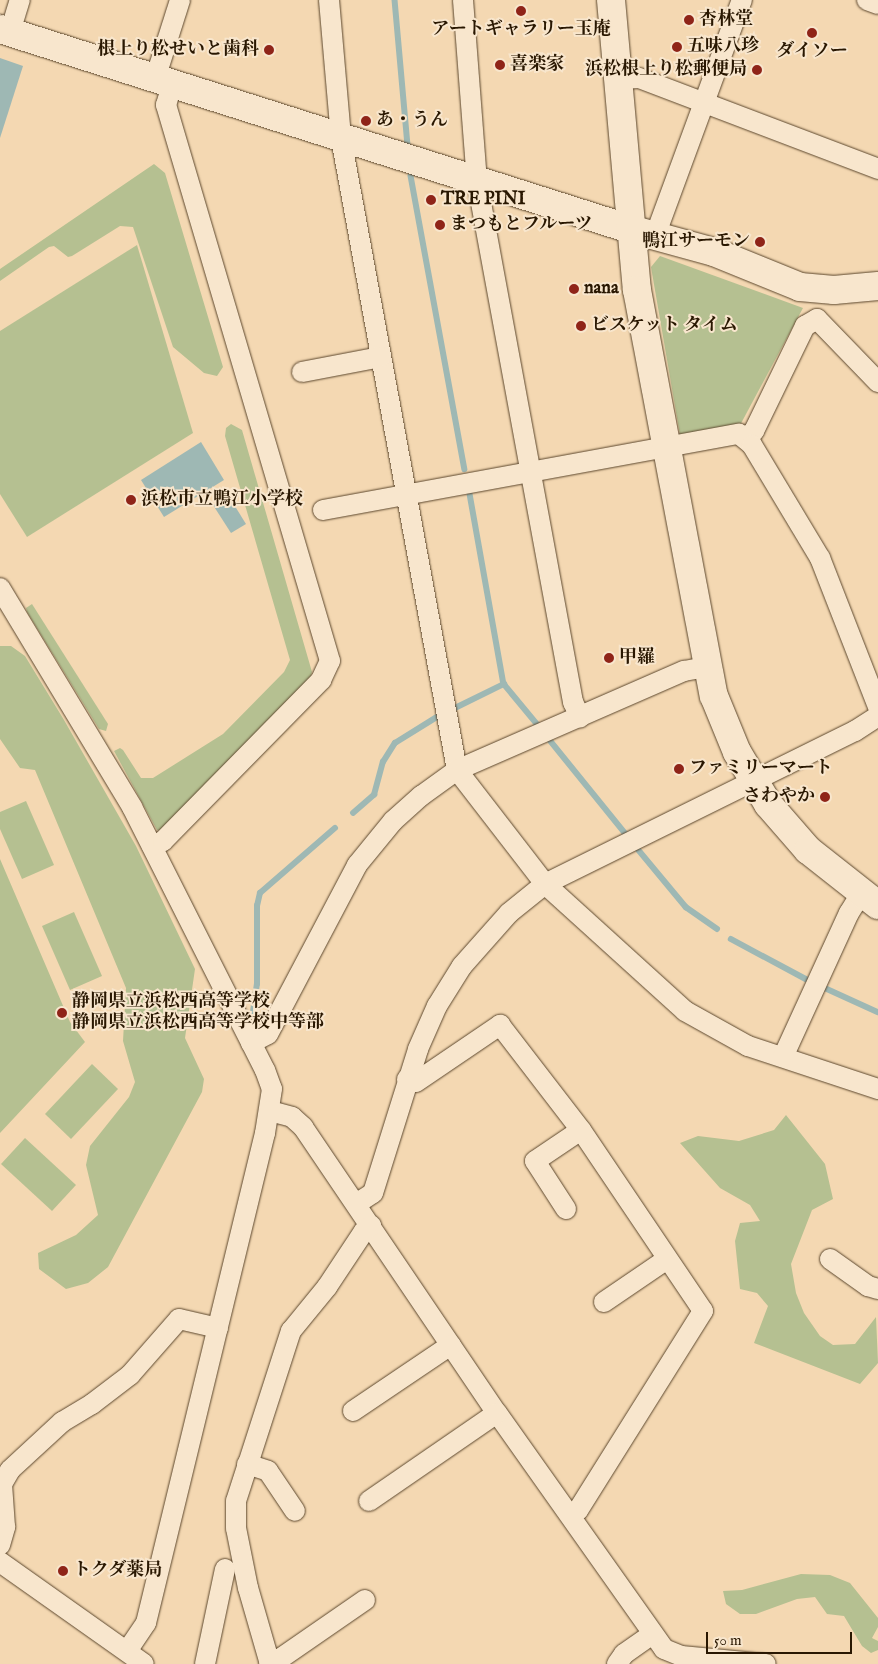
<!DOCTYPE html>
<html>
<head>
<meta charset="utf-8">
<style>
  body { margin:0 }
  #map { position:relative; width:878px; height:1664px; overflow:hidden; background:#f4d8b2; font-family:"IM FELL English","Noto Serif JP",serif }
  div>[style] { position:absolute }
  .green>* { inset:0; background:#b5c091 }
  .water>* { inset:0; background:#9eb8b4 }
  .stream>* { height:5.5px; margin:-2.75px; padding:0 2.75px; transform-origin:2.75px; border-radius:2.75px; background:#9eb8b4 }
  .roads { filter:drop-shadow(0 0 1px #5c472d) drop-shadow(0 0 1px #5c472d) }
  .street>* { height:20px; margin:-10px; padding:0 10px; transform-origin:10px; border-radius:10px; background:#f8e6cd }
  .secondary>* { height:28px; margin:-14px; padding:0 14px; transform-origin:14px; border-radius:14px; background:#f8e6cd }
  .dots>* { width:14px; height:14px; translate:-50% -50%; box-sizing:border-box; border:2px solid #f8e6cd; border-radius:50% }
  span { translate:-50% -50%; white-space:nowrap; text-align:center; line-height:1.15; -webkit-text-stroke:4px #f8e6cd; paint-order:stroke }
  .poi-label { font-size:18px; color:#291701; font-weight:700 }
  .left { translate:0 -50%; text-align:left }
  .right { translate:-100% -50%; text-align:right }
  .scale { position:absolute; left:706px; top:1632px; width:146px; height:22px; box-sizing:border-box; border:2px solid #291701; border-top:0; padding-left:6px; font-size:15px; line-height:18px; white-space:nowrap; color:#291701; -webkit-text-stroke:4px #f8e6cd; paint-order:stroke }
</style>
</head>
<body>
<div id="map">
  <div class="green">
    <div style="clip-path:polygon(154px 164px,165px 173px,223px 367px,217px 376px,204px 373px,173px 347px,133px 227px,120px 226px,72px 256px,68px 257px,54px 246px,49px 247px,0 281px,0 269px)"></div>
    <div style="clip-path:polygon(137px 245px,193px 433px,27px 537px,0 494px,0 331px)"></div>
    <div style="clip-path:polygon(660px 256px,803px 308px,738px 429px,680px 435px,651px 267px)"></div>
    <div style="clip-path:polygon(231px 424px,242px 430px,312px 672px,310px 679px,161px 831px,157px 830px,114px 751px,120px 748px,123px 750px,141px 778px,153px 778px,223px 734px,284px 672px,290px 660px,225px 436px,226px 428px)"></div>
    <div style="clip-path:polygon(32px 604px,108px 724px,106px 731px,99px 729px,27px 612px,26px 608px)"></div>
    <div style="clip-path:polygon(0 646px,11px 646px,25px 656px,64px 720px,136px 846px,195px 969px,185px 1038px,204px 1079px,202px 1092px,108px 1267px,88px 1283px,66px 1289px,39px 1269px,38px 1253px,76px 1235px,98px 1215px,86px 1165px,90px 1146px,129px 1097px,135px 1082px,123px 1041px,126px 988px,35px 770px,20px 768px,0 739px)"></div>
    <div style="clip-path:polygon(26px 801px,54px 865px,22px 879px,0 829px,0 812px)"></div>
    <div style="clip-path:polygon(0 859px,70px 1022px,85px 1042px,0 1133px)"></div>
    <div style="clip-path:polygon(74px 912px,102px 976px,70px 990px,42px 926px)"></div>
    <div style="clip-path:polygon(92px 1064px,118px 1089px,71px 1139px,45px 1114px)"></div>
    <div style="clip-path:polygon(786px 1115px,825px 1164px,833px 1199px,812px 1210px,791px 1264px,796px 1293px,804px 1313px,820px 1336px,833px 1345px,855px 1344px,876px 1317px,878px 1363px,860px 1384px,754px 1343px,768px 1306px,757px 1293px,740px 1289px,735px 1241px,740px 1223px,760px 1221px,750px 1205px,720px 1188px,680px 1143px,698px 1136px,739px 1141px,774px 1130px)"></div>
    <div style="clip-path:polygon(25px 1138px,76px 1185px,52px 1211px,1px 1164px)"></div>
    <div style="clip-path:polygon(801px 1574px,830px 1575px,850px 1583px,878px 1618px,878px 1627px,872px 1638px,878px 1641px,878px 1650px,871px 1653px,862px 1646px,844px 1616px,827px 1614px,815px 1597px,797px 1599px,756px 1614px,740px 1614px,726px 1604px,723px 1591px,742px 1590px)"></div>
  </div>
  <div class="water">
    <div style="clip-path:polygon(0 58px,23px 66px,0 138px)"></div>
    <div style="clip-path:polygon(201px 442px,224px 480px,164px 517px,141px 480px)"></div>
    <div style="clip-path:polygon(228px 495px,246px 524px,231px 533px,213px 505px)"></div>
  </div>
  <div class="stream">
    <div style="left:395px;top:0;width:146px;rotate:84.9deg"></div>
    <div style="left:411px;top:176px;width:298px;rotate:79.6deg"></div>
    <div style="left:470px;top:494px;width:193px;rotate:79.9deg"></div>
    <div style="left:504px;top:684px;width:53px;rotate:50.3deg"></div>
    <div style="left:453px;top:709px;width:57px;rotate:-26.1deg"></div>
    <div style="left:549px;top:739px;width:122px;rotate:51deg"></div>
    <div style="left:353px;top:813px;width:28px;rotate:-41deg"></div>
    <div style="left:374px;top:795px;width:34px;rotate:-75deg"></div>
    <div style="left:383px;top:762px;width:22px;rotate:-58deg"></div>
    <div style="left:395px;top:743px;width:49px;rotate:-31.8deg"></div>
    <div style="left:637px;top:848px;width:77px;rotate:50.3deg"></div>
    <div style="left:686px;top:907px;width:38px;rotate:35deg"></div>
    <div style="left:731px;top:939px;width:85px;rotate:28.1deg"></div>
    <div style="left:825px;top:988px;width:58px;rotate:24.4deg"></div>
    <div style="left:253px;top:1012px;width:28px;rotate:-82deg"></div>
    <div style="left:257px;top:984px;width:78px;rotate:-90deg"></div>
    <div style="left:257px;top:906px;width:13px;rotate:-77deg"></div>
    <div style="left:260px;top:893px;width:99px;rotate:-40.9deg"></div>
  </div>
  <div class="roads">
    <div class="street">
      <div style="left:329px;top:0;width:139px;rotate:85deg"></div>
      <div style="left:341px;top:138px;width:643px;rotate:79.6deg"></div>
      <div style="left:457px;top:770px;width:144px;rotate:52.3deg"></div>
      <div style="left:545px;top:884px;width:189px;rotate:42.2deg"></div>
      <div style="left:685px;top:1011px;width:72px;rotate:29.1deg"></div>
      <div style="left:748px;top:1046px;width:137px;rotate:18.3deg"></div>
      <div style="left:463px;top:0;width:182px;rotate:85.6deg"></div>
      <div style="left:477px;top:181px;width:530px;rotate:79.56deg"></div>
      <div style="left:573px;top:702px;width:17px;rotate:65deg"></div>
      <div style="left:867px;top:0;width:12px;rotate:20deg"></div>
      <div style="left:10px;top:32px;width:34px;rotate:-73deg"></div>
      <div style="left:155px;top:79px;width:83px;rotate:-72.4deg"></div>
      <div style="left:618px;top:79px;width:21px;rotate:-3deg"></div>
      <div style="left:639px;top:78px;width:256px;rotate:20.8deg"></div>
      <div style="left:655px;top:236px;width:252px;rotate:-69.8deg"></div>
      <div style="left:302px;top:372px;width:80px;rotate:-10.8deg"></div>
      <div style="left:747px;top:438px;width:10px;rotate:-45deg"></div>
      <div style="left:754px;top:431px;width:117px;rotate:-64.1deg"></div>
      <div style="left:805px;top:326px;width:14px;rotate:-30deg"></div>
      <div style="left:817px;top:319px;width:88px;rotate:45.9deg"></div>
      <div style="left:323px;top:510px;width:423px;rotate:-10.4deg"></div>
      <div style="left:739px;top:434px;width:17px;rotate:40deg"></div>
      <div style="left:752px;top:445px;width:132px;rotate:59deg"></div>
      <div style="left:820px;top:558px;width:160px;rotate:68.7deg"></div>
      <div style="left:0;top:588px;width:256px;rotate:58.9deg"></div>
      <div style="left:132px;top:807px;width:295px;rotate:63.2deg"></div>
      <div style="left:265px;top:1070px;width:20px;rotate:70deg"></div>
      <div style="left:272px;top:1089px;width:45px;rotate:99deg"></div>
      <div style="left:265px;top:1133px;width:504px;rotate:103.65deg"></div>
      <div style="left:146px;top:1623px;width:34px;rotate:124deg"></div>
      <div style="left:152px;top:846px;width:12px;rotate:-24deg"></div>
      <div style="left:163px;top:841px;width:226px;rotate:-45.5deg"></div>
      <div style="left:321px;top:680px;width:21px;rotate:-65deg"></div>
      <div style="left:330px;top:661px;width:580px;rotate:-106.43deg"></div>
      <div style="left:166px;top:105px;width:21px;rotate:-73deg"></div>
      <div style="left:251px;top:1043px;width:19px;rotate:-28deg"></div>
      <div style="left:268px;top:1034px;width:191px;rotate:-62.2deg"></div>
      <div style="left:357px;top:865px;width:57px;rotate:-50.7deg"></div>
      <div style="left:393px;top:821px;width:38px;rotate:-42deg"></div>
      <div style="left:421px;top:796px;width:44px;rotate:-35.8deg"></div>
      <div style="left:457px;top:770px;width:248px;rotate:-23.6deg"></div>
      <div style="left:684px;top:671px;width:22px;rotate:-10deg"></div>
      <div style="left:783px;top:1057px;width:158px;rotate:-65.4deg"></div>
      <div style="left:849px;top:913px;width:22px;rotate:-58deg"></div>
      <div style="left:407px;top:1079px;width:9px;rotate:18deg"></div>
      <div style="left:416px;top:1082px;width:102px;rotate:-34.2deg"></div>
      <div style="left:500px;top:1025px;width:133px;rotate:52.4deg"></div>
      <div style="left:581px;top:1130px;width:218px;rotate:56deg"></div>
      <div style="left:703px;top:1311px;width:235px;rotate:122.1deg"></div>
      <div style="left:578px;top:1510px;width:9px;rotate:148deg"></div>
      <div style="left:270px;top:1111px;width:23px;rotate:15deg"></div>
      <div style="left:292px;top:1117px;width:15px;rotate:42deg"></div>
      <div style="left:303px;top:1127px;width:346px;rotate:55.9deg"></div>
      <div style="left:497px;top:1413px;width:289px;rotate:54.7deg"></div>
      <div style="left:664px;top:1649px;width:18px;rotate:22deg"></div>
      <div style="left:681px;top:1656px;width:85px;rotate:5.4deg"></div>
      <div style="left:356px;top:1204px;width:20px;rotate:-33deg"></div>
      <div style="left:373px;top:1193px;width:151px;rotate:-72.6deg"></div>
      <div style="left:418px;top:1049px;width:47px;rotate:-66.2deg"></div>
      <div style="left:437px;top:1006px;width:47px;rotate:-58deg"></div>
      <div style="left:462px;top:966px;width:71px;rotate:-48.4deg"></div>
      <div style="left:509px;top:913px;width:46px;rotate:-38.9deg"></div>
      <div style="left:545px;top:884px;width:346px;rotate:-26.3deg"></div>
      <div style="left:855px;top:731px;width:27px;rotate:-33deg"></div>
      <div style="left:566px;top:1209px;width:57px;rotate:-122.9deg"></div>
      <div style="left:535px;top:1161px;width:55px;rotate:-34deg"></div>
      <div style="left:830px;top:1259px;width:47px;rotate:35.4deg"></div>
      <div style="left:868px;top:1286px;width:10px;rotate:17deg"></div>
      <div style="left:604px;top:1302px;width:76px;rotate:-34.3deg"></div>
      <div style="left:353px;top:1411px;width:118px;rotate:-34deg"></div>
      <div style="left:247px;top:1464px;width:22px;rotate:18deg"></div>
      <div style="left:268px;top:1471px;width:48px;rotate:56deg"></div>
      <div style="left:369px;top:1501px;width:155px;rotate:-34.5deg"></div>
      <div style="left:0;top:1545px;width:19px;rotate:-74deg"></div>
      <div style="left:5px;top:1527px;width:43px;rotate:-94deg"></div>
      <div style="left:2px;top:1484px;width:16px;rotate:-60deg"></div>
      <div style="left:10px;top:1470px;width:71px;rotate:-42.7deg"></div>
      <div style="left:62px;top:1422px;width:35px;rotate:-31deg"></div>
      <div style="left:92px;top:1404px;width:48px;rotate:-37.3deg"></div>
      <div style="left:130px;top:1375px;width:74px;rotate:-48.8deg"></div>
      <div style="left:179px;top:1319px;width:40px;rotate:13deg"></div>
      <div style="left:0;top:1562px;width:176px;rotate:35.3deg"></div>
      <div style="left:269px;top:1662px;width:13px;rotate:-18deg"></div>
      <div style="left:281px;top:1658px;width:102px;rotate:-34.6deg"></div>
      <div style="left:205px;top:1664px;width:97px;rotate:-78.1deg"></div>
      <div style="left:270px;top:1664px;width:79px;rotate:-106.1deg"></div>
      <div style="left:248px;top:1588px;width:61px;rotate:-101.3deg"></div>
      <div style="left:236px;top:1528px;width:27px;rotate:-90deg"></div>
      <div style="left:236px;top:1501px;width:179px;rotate:-72.1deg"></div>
      <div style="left:291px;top:1331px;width:57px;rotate:-50.7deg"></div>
      <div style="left:327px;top:1287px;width:67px;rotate:-56.5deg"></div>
      <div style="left:364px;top:1231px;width:9px;rotate:-36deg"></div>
      <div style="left:617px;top:1664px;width:12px;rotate:-55deg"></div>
      <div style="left:624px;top:1654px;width:35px;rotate:-35deg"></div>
    </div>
    <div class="secondary">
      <div style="left:611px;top:0;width:291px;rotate:84.9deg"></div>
      <div style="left:637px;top:290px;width:413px;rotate:79.3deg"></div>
      <div style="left:714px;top:696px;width:61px;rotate:67.7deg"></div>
      <div style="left:737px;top:752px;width:61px;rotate:59.2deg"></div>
      <div style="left:768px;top:804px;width:61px;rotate:49deg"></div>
      <div style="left:808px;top:850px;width:89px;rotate:38.2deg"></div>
      <div style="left:0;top:29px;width:661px;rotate:17.61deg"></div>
      <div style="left:630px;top:229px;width:87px;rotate:15.3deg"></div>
      <div style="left:714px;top:252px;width:93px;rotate:22.1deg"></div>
      <div style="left:800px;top:287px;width:34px;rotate:5deg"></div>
      <div style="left:834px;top:290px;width:44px;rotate:-5.2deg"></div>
    </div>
  </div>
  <div class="dots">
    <div style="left:521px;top:11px;background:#8f2418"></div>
    <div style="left:689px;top:20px;background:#8f2418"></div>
    <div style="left:812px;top:33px;background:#8f2418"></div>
    <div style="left:677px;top:47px;background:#8f2418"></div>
    <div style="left:269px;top:50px;background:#8f2418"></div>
    <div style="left:500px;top:65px;background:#8f2418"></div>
    <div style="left:757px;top:70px;background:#8f2418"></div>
    <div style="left:366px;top:121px;background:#8f2418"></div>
    <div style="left:431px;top:200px;background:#8f2418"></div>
    <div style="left:440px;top:225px;background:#8f2418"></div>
    <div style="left:760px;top:242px;background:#8f2418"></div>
    <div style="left:574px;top:289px;background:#8f2418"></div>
    <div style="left:581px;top:326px;background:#8f2418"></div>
    <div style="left:131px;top:500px;background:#8f2418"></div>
    <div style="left:609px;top:658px;background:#8f2418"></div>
    <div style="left:679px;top:769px;background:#8f2418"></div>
    <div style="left:825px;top:797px;background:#8f2418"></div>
    <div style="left:62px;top:1013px;background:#8f2418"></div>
    <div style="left:63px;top:1571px;background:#8f2418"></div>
  </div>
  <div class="poi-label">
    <span class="left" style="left:699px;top:20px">杏林堂</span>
    <span style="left:521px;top:30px">アートギャラリー玉庵</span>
    <span class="left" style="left:687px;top:47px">五味八珍</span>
    <span class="right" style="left:259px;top:50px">根上り松せいと歯科</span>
    <span style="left:812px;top:52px">ダイソー</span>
    <span class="left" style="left:510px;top:65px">喜楽家</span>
    <span class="right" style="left:747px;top:70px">浜松根上り松郵便局</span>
    <span class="left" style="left:376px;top:121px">あ・うん</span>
    <span class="left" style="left:441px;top:200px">TRE PINI</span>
    <span class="left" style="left:450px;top:225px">まつもとフルーツ</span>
    <span class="right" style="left:750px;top:242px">鴨江サーモン</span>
    <span class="left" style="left:584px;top:289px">nana</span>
    <span class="left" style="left:591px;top:326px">ビスケット タイム</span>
    <span class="left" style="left:141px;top:500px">浜松市立鴨江小学校</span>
    <span class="left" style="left:619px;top:658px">甲羅</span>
    <span class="left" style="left:689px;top:769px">ファミリーマート</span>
    <span class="right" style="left:815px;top:797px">さわやか</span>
    <span class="left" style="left:72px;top:1013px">静岡県立浜松西高等学校<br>静岡県立浜松西高等学校中等部</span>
    <span class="left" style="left:73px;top:1571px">トクダ薬局</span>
  </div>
  <div class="scale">50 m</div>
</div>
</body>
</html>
